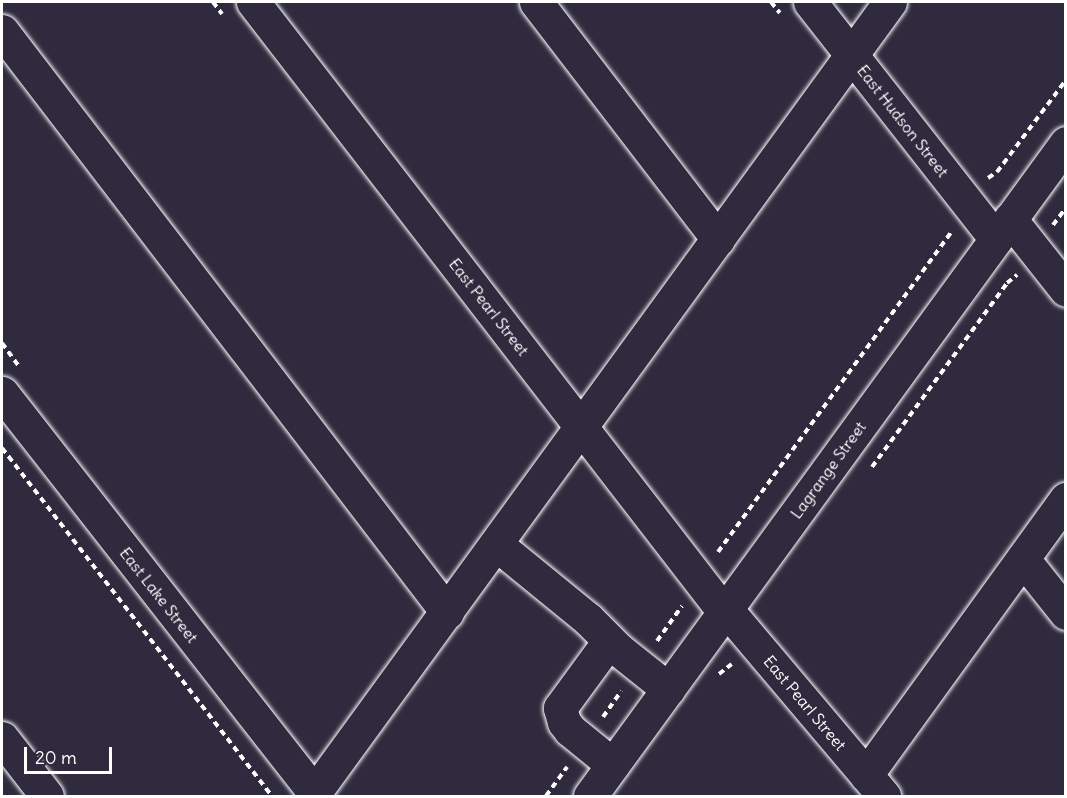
<!DOCTYPE html>
<html>
<head>
<meta charset="utf-8">
<style>
  body { margin:0 }
  #map { position:relative; width:1067px; height:798px; overflow:hidden; background:#2f2a3d; font-family:Delius,sans-serif }
  div>[style] { position:absolute }
  .path>* { height:4px; margin-top:-2px; transform-origin:0; background:repeating-linear-gradient(90deg,#fff 0 6px,transparent 0 10.5px) }
  .roads { filter:drop-shadow(0 0 2px #fff) drop-shadow(0 0 2px #fff) }
  .minor>* { height:33px; margin:-16.5px; padding:0 16.5px; transform-origin:16.5px; border-radius:16.5px; background:#2f2a3d }
  .major>* { height:33px; margin:-16.5px; padding:0 16.5px; transform-origin:16.5px; border-radius:16.5px; background:#2f2a3d }
  span { translate:-50% -50%; white-space:nowrap; text-align:center; line-height:1.15; -webkit-text-stroke:4.5px #2f2a3d; paint-order:stroke }
  .street-label { font-size:16px; color:#fff }
  .frame { position:absolute; inset:0; border:3px solid #fff; pointer-events:none }
  .scale { position:absolute; left:24px; top:747px; width:88px; height:27px; box-sizing:border-box; border:3px solid #fff; border-top:0; padding-left:8px; font-size:18px; line-height:21px; white-space:nowrap; color:#fff; -webkit-text-stroke:4px #2f2a3d; paint-order:stroke }
</style>
</head>
<body>
<div id="map">
  <div class="path">
    <div style="left:213px;top:2px;width:15px;rotate:53deg"></div>
    <div style="left:771px;top:2px;width:14px;rotate:51deg"></div>
    <div style="left:988px;top:178px;width:11px;rotate:-34deg"></div>
    <div style="left:997px;top:172px;width:115px;rotate:-53.1deg"></div>
    <div style="left:1053px;top:225px;width:21px;rotate:-53deg"></div>
    <div style="left:2px;top:343px;width:29px;rotate:54deg"></div>
    <div style="left:2px;top:448px;width:440px;rotate:52.2deg"></div>
    <div style="left:872px;top:467px;width:228px;rotate:-53.7deg"></div>
    <div style="left:1007px;top:283px;width:13px;rotate:-39deg"></div>
    <div style="left:718px;top:552px;width:397px;rotate:-53.9deg"></div>
    <div style="left:657px;top:641px;width:43px;rotate:-54.5deg"></div>
    <div style="left:719px;top:674px;width:16px;rotate:-38deg"></div>
    <div style="left:603px;top:717px;width:32px;rotate:-55deg"></div>
    <div style="left:546px;top:796px;width:36px;rotate:-54deg"></div>
  </div>
  <div class="roads">
    <div class="minor">
      <div style="left:253px;top:2px;width:771px;rotate:52.33deg"></div>
      <div style="left:536px;top:2px;width:299px;rotate:52.5deg"></div>
      <div style="left:810px;top:2px;width:301px;rotate:51.9deg"></div>
      <div style="left:2px;top:31px;width:732px;rotate:52.55deg"></div>
      <div style="left:1010px;top:219px;width:90px;rotate:51.7deg"></div>
      <div style="left:2px;top:393px;width:512px;rotate:51.99deg"></div>
      <div style="left:496px;top:544px;width:119px;rotate:39.2deg"></div>
      <div style="left:588px;top:619px;width:44px;rotate:45deg"></div>
      <div style="left:619px;top:650px;width:63px;rotate:38.5deg"></div>
      <div style="left:1023px;top:559px;width:69px;rotate:51.5deg"></div>
      <div style="left:726px;top:609px;width:245px;rotate:49.8deg"></div>
      <div style="left:609px;top:641px;width:83px;rotate:126.2deg"></div>
      <div style="left:560px;top:708px;width:15px;rotate:74deg"></div>
      <div style="left:564px;top:722px;width:10px;rotate:53deg"></div>
      <div style="left:570px;top:730px;width:55px;rotate:39.1deg"></div>
      <div style="left:2px;top:738px;width:73px;rotate:52.2deg"></div>
      <div style="left:866px;top:775px;width:341px;rotate:-54.1deg"></div>
      <div style="left:312px;top:796px;width:982px;rotate:-53.95deg"></div>
    </div>
    <div class="major">
      <div style="left:590px;top:796px;width:808px;rotate:-53.91deg"></div>
    </div>
  </div>
  <div class="street-label">
    <span style="left:903px;top:121px;rotate:52deg">East Hudson Street</span>
    <span style="left:489px;top:307px;rotate:52deg">East Pearl Street</span>
    <span style="left:828px;top:470px;rotate:-54deg">Lagrange Street</span>
    <span style="left:159px;top:595px;rotate:52deg">East Lake Street</span>
    <span style="left:805px;top:703px;rotate:50deg">East Pearl Street</span>
  </div>
  <div class="frame"></div>
  <div class="scale">20 m</div>
</div>
</body>
</html>
